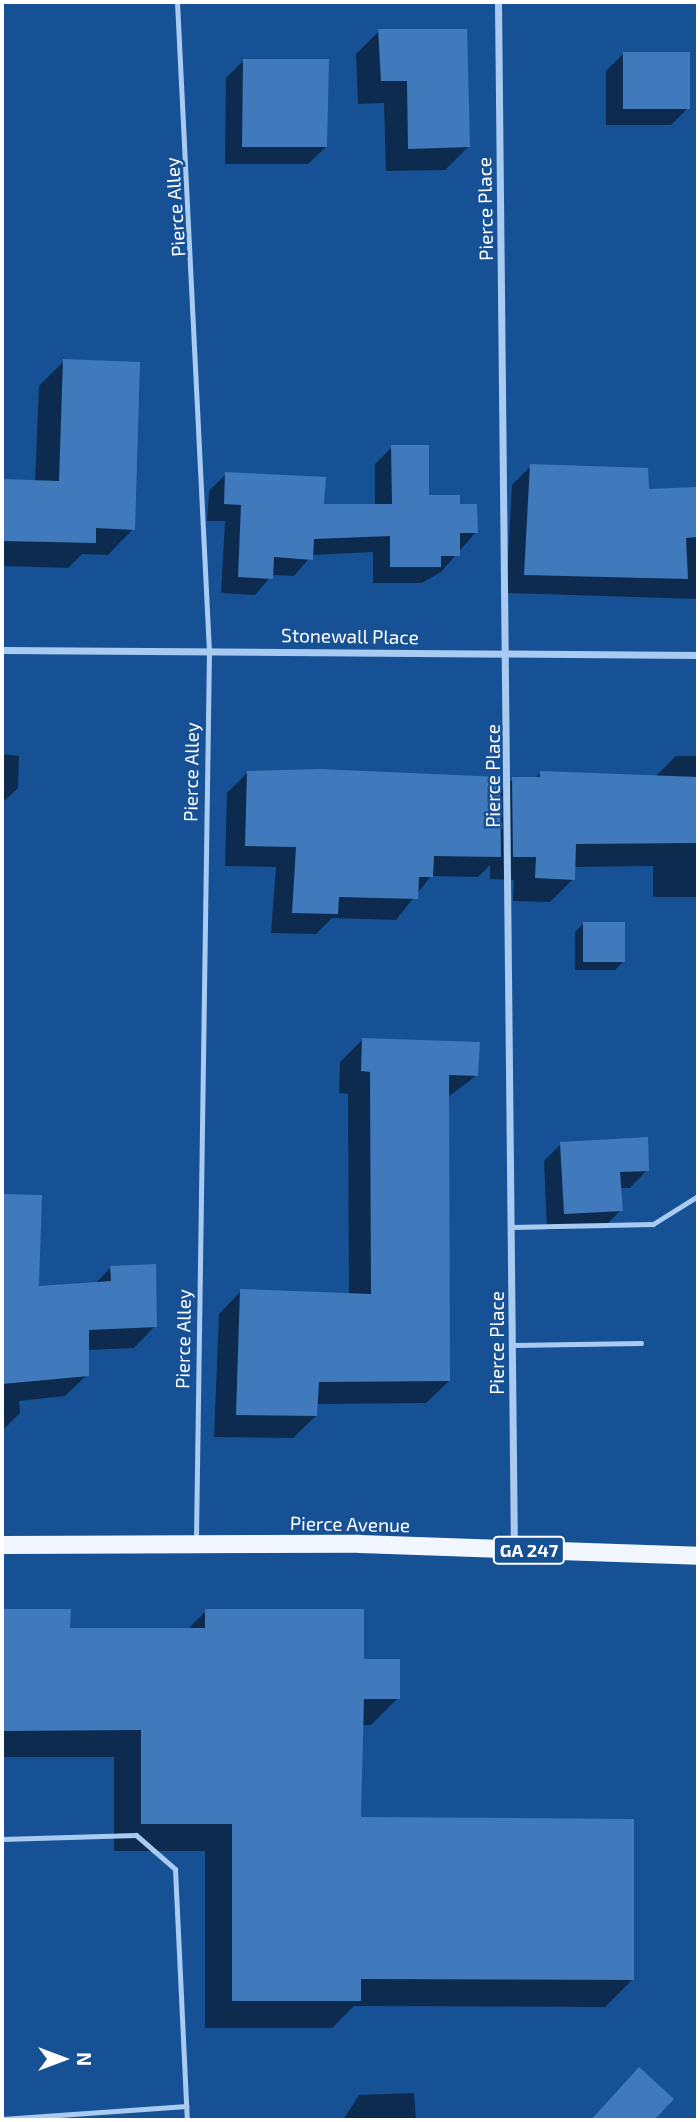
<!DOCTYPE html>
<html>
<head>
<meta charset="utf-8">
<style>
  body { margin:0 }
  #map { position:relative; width:700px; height:2122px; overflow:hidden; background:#175195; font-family:"Exo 2",sans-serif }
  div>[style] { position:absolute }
  .shadow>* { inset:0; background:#0007 }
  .building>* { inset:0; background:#407abc }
  .service>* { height:5px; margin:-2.5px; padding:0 2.5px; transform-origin:2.5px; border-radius:2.5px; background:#a9cbf1 }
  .minor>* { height:7px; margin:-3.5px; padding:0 3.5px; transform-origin:3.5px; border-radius:3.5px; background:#a9cbf1 }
  .primary>* { height:18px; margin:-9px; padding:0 9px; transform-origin:9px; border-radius:9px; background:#f2f7ff }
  span { translate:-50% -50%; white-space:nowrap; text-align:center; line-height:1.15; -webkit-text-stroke:5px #175195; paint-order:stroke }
  .shield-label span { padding:2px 5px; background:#175195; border:2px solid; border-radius:5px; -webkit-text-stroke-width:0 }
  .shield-label { font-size:18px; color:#fff; font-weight:700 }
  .street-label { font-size:19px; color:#fff }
  .frame { position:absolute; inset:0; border:4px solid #fff; pointer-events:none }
  .north { position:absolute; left:28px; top:2024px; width:70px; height:70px; -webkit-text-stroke:5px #175195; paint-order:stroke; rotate:90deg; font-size:19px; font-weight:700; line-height:28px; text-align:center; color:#fff }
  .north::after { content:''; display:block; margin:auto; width:24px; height:32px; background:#fff; clip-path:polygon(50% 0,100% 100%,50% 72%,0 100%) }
</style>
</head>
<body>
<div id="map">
  <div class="shadow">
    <div style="clip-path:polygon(379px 31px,468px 147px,445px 170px,386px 171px,384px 103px,358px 104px,356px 54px)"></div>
    <div style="clip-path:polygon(623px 54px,688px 108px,671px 125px,606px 125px,606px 71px)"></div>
    <div style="clip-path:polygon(243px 61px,326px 147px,308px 164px,225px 164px,226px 78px)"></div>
    <div style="clip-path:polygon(64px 361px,133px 529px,108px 555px,82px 554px,68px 568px,2px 566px,2px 481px,35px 482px,39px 386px)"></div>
    <div style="clip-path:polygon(392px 447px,428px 496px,458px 506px,476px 532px,441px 572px,422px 583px,373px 583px,373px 552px,312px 555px,294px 576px,272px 575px,255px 595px,221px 593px,225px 521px,207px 521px,209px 491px,226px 474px,323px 506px,375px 506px,375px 464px)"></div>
    <div style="clip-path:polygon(531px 466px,647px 491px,698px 491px,698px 599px,506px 593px,512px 485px)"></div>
    <div style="clip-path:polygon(2px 754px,19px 756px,18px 788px,2px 803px)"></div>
    <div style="clip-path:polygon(676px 756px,698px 756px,698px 897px,653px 897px,653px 866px,574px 867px,573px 879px,550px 902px,513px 901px,514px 880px,490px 879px,490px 865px,478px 877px,431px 876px,396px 920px,332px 918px,316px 934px,271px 933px,276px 867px,225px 866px,227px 793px,248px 772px,498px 793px,513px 779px,534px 779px,541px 772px,655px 777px)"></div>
    <div style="clip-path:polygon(583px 924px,624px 961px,615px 970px,575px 970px,575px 932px)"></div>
    <div style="clip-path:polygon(363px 1039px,477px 1075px,447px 1098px,449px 1381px,426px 1403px,316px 1404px,316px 1416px,293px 1438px,214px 1437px,219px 1314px,241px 1291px,349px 1295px,348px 1094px,339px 1093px,340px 1062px)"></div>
    <div style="clip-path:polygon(561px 1144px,647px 1170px,630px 1188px,620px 1188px,621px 1210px,604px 1227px,547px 1230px,544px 1161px)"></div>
    <div style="clip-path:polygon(2px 1196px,40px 1196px,37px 1288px,95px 1284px,111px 1267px,155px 1326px,134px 1348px,87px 1350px,87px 1375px,65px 1396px,19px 1401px,20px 1413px,2px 1431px)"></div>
    <div style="clip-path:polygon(2px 1611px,69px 1611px,69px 1630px,187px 1630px,206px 1611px,362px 1661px,398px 1698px,371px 1725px,361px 1725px,359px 1819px,632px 1980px,605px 2007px,354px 2006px,332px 2028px,205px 2028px,205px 1851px,114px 1851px,114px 1757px,2px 1757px)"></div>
    <div style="clip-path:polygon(414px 2093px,416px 2120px,343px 2120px,359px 2095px)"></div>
  </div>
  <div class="building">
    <div style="clip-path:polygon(378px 29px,467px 29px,470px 147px,408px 149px,407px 81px,381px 81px)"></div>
    <div style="clip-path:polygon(623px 52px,690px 52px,690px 109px,623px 109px)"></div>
    <div style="clip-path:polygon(243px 59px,329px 59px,327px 147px,242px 147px)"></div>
    <div style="clip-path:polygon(63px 359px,140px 362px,135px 530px,96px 528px,96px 543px,2px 541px,2px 479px,59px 481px)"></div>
    <div style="clip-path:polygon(391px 445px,429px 445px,429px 495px,460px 495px,460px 504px,477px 504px,478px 533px,460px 533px,460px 556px,441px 556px,441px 567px,390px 567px,390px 536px,314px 539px,313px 560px,274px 557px,273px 579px,238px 577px,241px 505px,224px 504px,225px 472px,326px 477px,324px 504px,392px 504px)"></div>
    <div style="clip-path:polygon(530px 464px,648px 468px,649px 489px,698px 487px,698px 537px,686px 538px,688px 579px,524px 575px)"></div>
    <div style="clip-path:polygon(320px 769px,500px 777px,501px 857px,434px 856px,433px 877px,419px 877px,418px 899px,339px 897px,338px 914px,292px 913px,296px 847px,245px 846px,247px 771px)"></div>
    <div style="clip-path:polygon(540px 771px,698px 777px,698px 843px,576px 844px,575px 880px,535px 878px,536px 857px,513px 857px,512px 777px,540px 777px)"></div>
    <div style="clip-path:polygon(583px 922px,625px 922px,625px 962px,583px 962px)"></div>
    <div style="clip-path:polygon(362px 1038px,480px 1042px,478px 1076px,449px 1075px,450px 1381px,319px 1382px,317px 1416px,236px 1415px,240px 1289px,371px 1294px,370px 1072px,361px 1071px)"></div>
    <div style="clip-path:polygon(648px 1137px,649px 1171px,620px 1172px,623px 1211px,564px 1214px,560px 1142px)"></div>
    <div style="clip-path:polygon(2px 1194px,42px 1195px,39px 1286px,111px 1281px,110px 1266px,156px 1264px,157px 1327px,89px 1330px,89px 1376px,2px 1384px)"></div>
    <div style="clip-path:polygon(2px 1609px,71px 1609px,70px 1628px,205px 1628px,205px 1609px,364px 1609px,364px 1659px,400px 1659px,400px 1699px,364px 1699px,361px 1817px,634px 1819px,634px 1980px,361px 1979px,361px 2001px,232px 2001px,232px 1824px,141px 1824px,141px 1730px,2px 1731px)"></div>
    <div style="clip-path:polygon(639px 2067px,674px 2099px,654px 2120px,591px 2120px)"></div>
  </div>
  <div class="service">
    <div style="left:177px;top:2px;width:650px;rotate:87.18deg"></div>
    <div style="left:209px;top:651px;width:890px;rotate:90.84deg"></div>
    <div style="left:512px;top:1227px;width:141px;rotate:-1.2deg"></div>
    <div style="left:653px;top:1224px;width:53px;rotate:-31.9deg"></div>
    <div style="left:513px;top:1345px;width:128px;rotate:-0.9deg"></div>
    <div style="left:2px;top:1839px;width:134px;rotate:-1.7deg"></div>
    <div style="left:136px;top:1835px;width:52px;rotate:41.1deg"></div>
    <div style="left:175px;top:1869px;width:251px;rotate:87.3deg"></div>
    <div style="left:2px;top:2119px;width:185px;rotate:-4deg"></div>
  </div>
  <div class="minor">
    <div style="left:498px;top:2px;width:1547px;rotate:89.41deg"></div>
    <div style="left:2px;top:650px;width:696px;rotate:0.41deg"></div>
  </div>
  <div class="primary">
    <div style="left:2px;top:1545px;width:358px;rotate:-0.2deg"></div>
    <div style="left:360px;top:1544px;width:338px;rotate:2deg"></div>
  </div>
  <div class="shield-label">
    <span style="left:529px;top:1550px">GA 247</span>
  </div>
  <div class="street-label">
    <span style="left:175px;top:207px;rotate:-94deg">Pierce Alley</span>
    <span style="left:485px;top:209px;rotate:-91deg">Pierce Place</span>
    <span style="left:350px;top:636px;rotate:1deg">Stonewall Place</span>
    <span style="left:191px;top:772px;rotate:-89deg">Pierce Alley</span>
    <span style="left:493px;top:776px;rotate:-90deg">Pierce Place</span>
    <span style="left:183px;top:1339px;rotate:-89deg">Pierce Alley</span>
    <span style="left:497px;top:1343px;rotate:-90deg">Pierce Place</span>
    <span style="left:350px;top:1524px;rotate:1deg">Pierce Avenue</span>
  </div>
  <div class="frame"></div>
  <div class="north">N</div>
</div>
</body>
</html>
